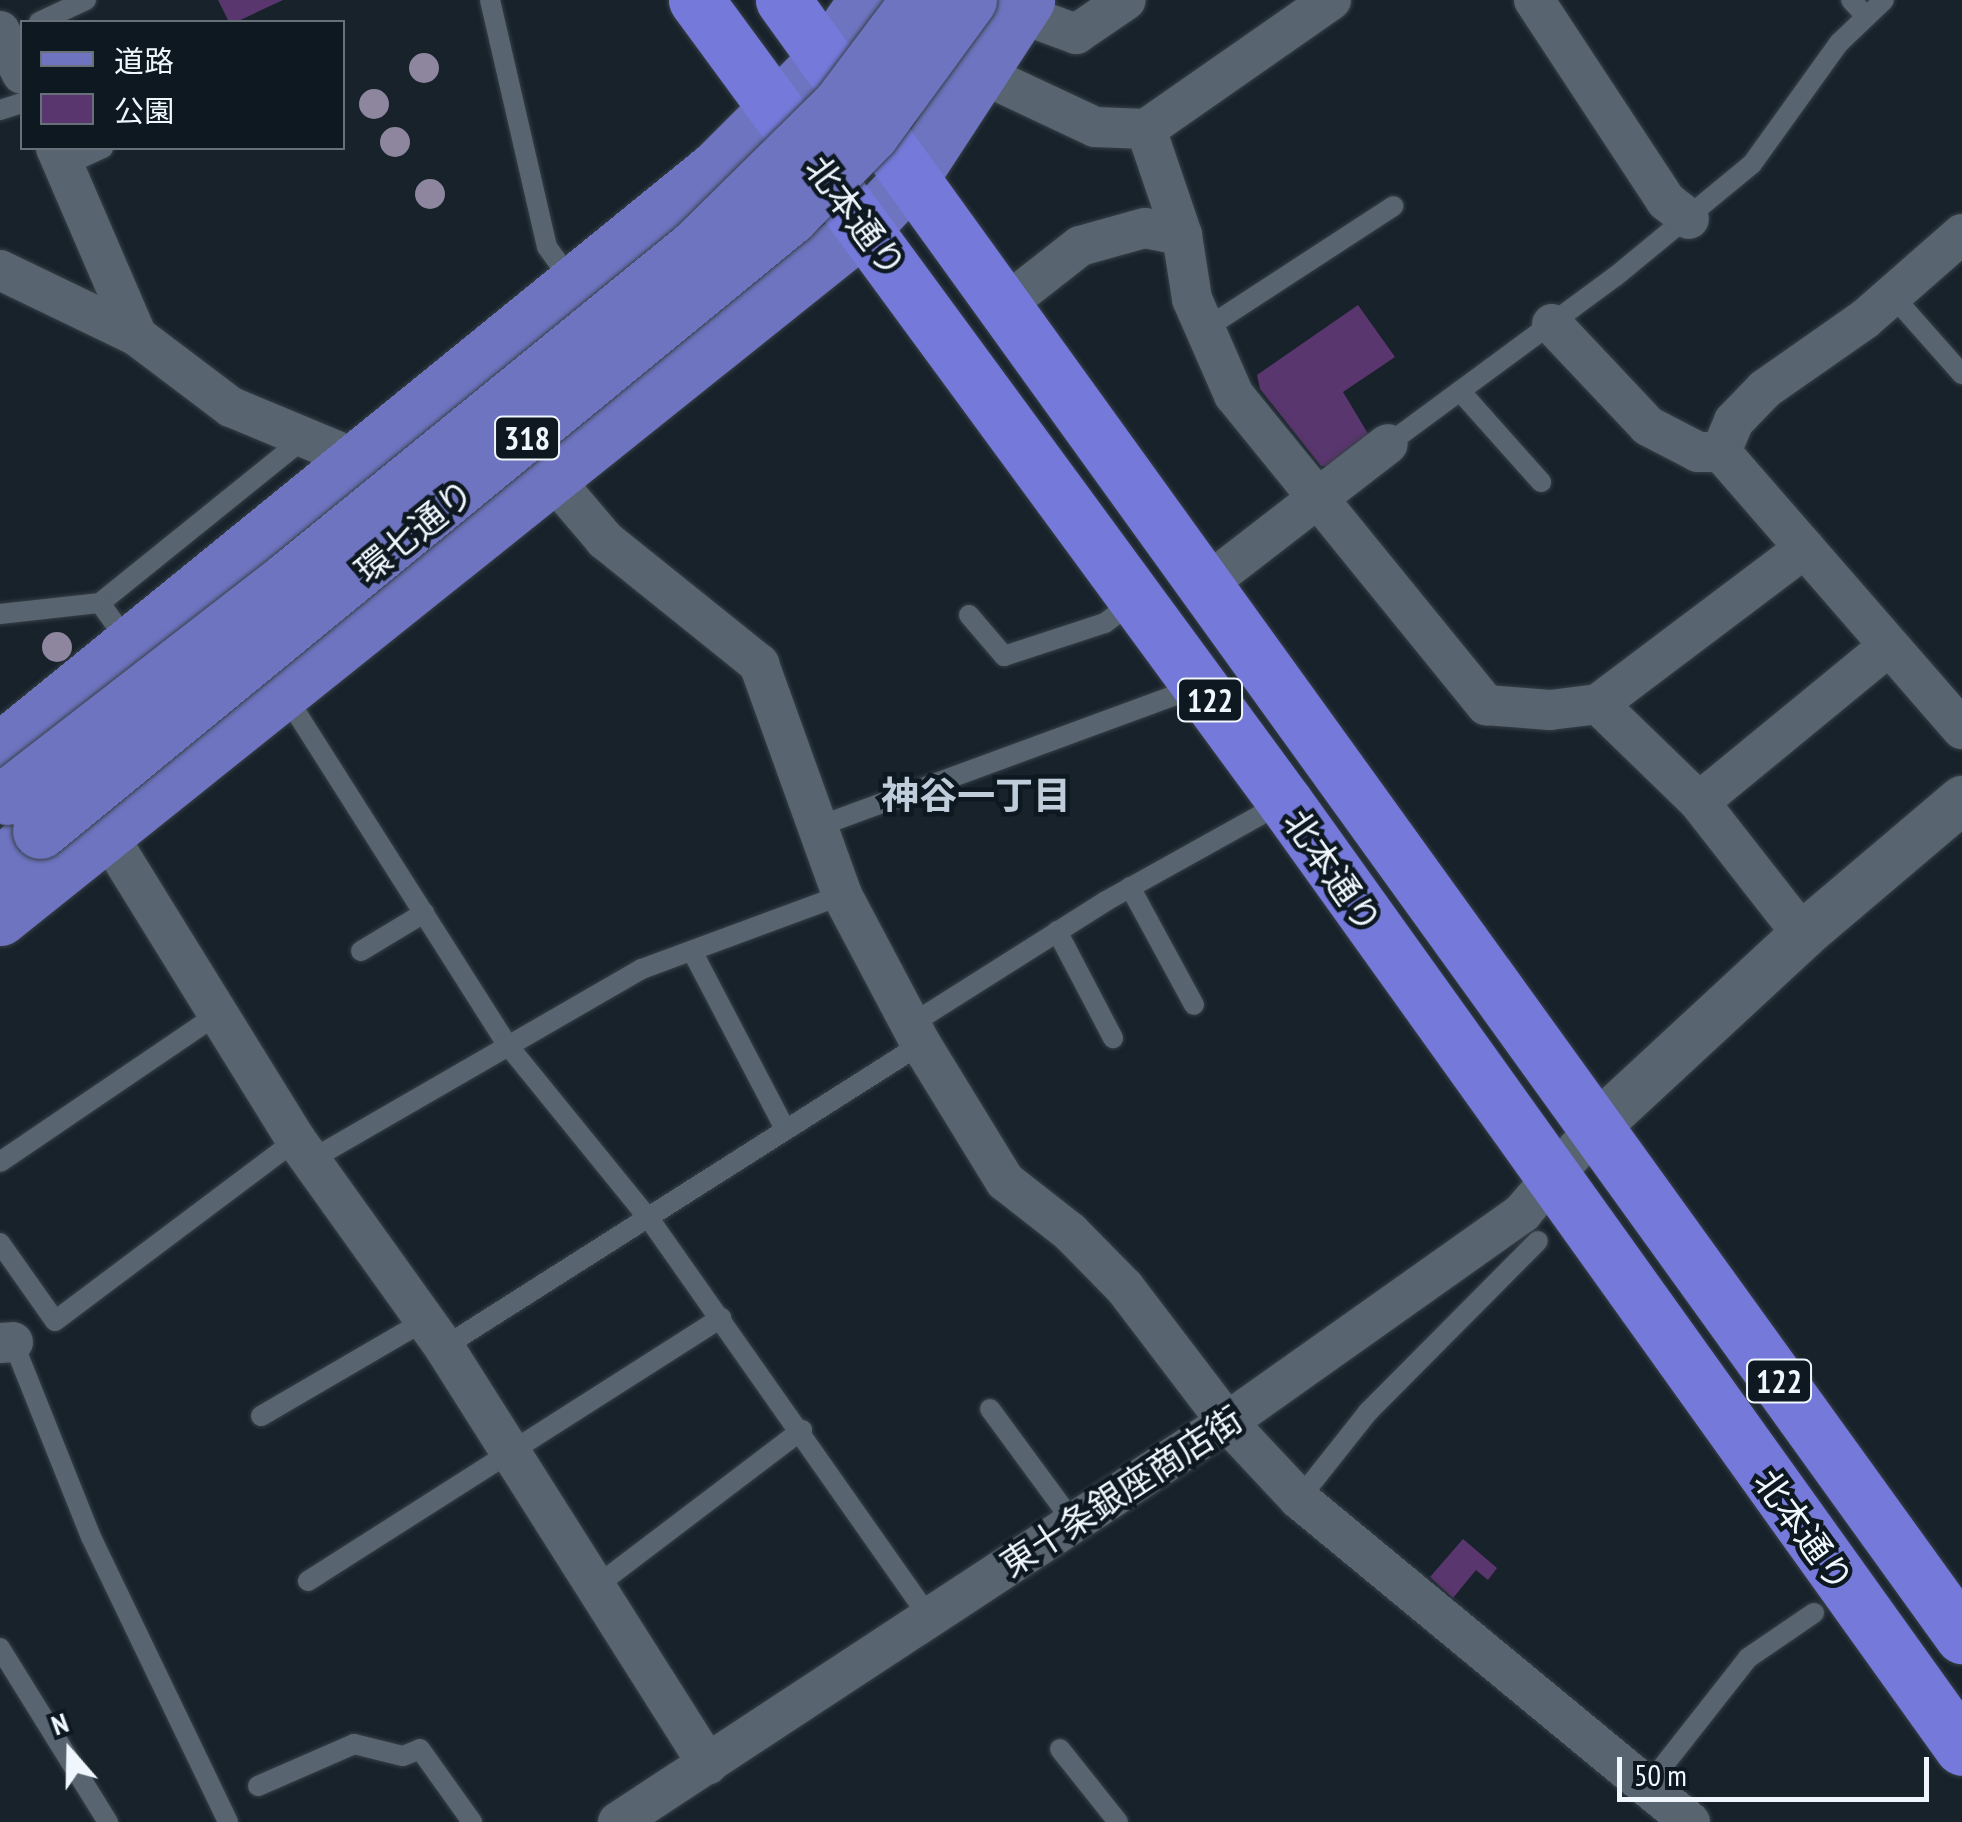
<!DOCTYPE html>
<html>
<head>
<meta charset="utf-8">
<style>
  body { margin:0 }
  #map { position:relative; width:1962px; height:1822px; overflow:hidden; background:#17222b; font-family:"PT Sans Narrow","Noto Sans JP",sans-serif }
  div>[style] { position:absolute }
  .green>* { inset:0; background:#5a366e }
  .roads { filter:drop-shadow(0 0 2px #373f46) drop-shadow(0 0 2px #373f46) }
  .service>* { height:20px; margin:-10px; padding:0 10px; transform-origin:10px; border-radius:10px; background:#586470 }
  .minor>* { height:40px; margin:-20px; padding:0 20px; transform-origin:20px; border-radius:20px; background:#586470 }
  .tertiary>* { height:48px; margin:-24px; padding:0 24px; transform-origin:24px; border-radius:24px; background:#586470 }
  .primary>* { height:55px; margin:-27.5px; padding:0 27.5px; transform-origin:27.5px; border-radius:27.5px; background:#6e74bf }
  .trunk>* { height:55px; margin:-27.5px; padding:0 27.5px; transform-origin:27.5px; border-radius:27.5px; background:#757ada }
  .bridges { filter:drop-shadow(0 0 2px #373f46) drop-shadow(0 0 2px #373f46) }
  .primary-bridge>* { height:55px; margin:-27.5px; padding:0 27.5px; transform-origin:27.5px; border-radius:27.5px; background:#6e74bf }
  .trees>* { width:30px; height:30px; margin:-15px; border-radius:50%; background:#8d869e }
  span { translate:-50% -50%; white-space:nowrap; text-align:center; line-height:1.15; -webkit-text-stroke:9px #0e1821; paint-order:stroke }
  .shield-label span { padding:2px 8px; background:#0e1821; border:2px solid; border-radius:8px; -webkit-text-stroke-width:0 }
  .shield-label { font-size:32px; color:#eff6fd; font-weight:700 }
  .street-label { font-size:35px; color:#eff6fd }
  .neighbourhood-label { font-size:38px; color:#bfcdda; font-weight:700 }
  .legend { position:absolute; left:20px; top:20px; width:325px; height:130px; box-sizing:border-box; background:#0e1821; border:2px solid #687179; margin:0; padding:12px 18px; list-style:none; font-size:30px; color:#eff6fd }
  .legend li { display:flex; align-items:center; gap:20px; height:50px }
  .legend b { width:50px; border:2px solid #687179 }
  .north { position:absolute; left:20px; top:1702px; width:100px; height:100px; -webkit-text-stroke:8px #0e1821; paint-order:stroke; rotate:340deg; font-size:28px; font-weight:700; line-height:40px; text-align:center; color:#eff6fd }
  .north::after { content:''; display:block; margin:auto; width:35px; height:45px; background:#eff6fd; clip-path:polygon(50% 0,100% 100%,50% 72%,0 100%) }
  .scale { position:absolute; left:1617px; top:1757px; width:312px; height:45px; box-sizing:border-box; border:5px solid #eff6fd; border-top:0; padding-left:12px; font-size:30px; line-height:35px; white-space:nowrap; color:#eff6fd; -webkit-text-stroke:8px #0e1821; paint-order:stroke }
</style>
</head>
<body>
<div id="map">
  <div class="green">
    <div style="clip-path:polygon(218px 0,283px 0,236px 22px,229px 22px)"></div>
    <div style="clip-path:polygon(1358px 305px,1395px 357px,1343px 392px,1373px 442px,1338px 467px,1321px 466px,1260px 389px,1257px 375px)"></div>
    <div style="clip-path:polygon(1463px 1539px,1497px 1568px,1488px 1580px,1476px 1570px,1453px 1598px,1430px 1577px)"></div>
  </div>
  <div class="roads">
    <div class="service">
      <div style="left:490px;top:0;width:253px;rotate:77deg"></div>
      <div style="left:547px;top:247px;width:44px;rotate:54.2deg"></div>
      <div style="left:1851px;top:0;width:22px;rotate:47deg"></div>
      <div style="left:39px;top:22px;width:52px;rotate:-25.1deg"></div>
      <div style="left:0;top:110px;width:23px;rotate:-18deg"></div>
      <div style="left:64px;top:166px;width:43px;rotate:-24.8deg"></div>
      <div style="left:1892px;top:295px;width:106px;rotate:48.5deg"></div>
      <div style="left:1205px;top:329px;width:225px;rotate:-33.1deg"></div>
      <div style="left:1460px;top:391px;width:122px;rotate:48.3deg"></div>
      <div style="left:1388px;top:444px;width:283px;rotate:-36.4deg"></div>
      <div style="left:1616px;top:276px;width:176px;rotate:-39.5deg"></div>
      <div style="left:1752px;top:164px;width:149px;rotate:-54.3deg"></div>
      <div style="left:1839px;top:43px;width:62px;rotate:-43.7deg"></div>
      <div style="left:100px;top:603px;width:258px;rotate:-38.9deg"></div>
      <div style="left:0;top:614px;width:101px;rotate:-6.3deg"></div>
      <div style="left:100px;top:603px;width:48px;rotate:54.3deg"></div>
      <div style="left:969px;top:615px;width:54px;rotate:49.5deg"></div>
      <div style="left:1004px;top:656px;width:106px;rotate:-18.1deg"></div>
      <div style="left:1105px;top:623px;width:36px;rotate:-37deg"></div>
      <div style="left:284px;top:693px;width:414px;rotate:57.6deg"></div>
      <div style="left:506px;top:1043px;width:228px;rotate:50.9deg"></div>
      <div style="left:650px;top:1220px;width:485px;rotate:54.9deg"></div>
      <div style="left:817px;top:827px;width:403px;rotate:-20.2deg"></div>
      <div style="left:1130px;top:887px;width:134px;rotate:61.5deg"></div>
      <div style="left:1057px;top:931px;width:121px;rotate:62.4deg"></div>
      <div style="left:361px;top:951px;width:74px;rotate:-31.1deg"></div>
      <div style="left:692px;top:951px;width:199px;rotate:62.4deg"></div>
      <div style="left:910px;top:1025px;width:232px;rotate:-32.3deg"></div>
      <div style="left:1106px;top:901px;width:201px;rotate:-29.1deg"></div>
      <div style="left:309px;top:1161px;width:384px;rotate:-30deg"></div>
      <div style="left:642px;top:969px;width:213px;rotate:-20.3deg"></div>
      <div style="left:0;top:1162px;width:261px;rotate:-34.2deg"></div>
      <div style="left:0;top:1243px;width:95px;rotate:54.8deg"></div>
      <div style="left:55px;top:1321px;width:301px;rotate:-36.9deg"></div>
      <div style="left:13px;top:1342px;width:210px;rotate:68.2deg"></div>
      <div style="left:91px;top:1537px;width:316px;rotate:64.3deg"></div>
      <div style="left:444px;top:1347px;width:565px;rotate:-32.42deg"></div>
      <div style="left:990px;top:1409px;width:140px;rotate:53.7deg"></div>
      <div style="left:261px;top:1416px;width:191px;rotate:-30.2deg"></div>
      <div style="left:1299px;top:1499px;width:111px;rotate:-51.6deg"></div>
      <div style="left:1368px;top:1412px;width:241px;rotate:-45.2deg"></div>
      <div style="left:308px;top:1581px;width:490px;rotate:-32.5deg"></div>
      <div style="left:595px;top:1587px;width:260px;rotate:-37.2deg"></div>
      <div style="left:0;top:1648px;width:205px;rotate:58.2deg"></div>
      <div style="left:1060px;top:1749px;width:93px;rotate:51.5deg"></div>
      <div style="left:1649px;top:1784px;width:160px;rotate:-51.8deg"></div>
      <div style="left:1748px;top:1658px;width:80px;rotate:-34.3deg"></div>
      <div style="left:258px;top:1786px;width:105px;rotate:-23.6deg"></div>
      <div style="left:354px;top:1744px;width:50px;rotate:13.8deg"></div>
      <div style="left:403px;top:1756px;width:18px;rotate:-22deg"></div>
      <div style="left:420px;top:1749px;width:90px;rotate:54.5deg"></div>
    </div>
    <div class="minor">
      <div style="left:1331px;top:0;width:226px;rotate:145.1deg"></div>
      <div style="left:1146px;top:129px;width:112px;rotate:71.2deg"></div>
      <div style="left:1182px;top:235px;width:65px;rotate:81.1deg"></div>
      <div style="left:1192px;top:299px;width:105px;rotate:66.4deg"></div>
      <div style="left:1234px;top:395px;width:400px;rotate:50.9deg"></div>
      <div style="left:1486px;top:705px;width:64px;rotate:4.5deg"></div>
      <div style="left:1550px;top:710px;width:48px;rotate:-7.1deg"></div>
      <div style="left:1598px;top:704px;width:141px;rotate:44.1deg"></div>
      <div style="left:1699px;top:802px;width:169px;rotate:52deg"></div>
      <div style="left:1534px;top:0;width:240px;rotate:56.7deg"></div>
      <div style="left:1666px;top:201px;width:29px;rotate:38deg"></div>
      <div style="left:1019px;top:13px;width:61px;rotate:20.2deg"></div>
      <div style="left:1076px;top:34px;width:60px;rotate:-34.2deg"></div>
      <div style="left:0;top:31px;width:48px;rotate:62.9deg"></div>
      <div style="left:982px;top:74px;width:125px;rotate:25.1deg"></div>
      <div style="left:1095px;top:127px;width:51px;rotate:2.2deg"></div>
      <div style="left:56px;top:148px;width:205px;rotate:66.7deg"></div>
      <div style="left:1962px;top:234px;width:129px;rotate:138.8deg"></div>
      <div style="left:1865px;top:319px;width:122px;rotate:145deg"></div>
      <div style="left:1765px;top:389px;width:45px;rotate:134.1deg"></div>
      <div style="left:1734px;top:421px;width:34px;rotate:113deg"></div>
      <div style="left:1721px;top:452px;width:367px;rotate:49deg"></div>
      <div style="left:0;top:270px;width:152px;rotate:25.7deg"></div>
      <div style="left:137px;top:336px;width:118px;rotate:37.1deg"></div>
      <div style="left:231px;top:407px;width:135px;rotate:22.6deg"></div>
      <div style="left:1006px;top:304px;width:94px;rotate:-38.1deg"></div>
      <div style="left:1080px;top:246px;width:67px;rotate:-15.5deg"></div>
      <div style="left:1145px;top:228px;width:38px;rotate:11deg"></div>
      <div style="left:1552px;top:324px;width:140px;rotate:46.7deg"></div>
      <div style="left:1648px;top:426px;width:56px;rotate:27.5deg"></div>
      <div style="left:1698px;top:452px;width:23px"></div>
      <div style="left:554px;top:480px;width:79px;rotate:49.6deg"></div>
      <div style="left:605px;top:540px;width:198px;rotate:38.8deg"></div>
      <div style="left:759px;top:664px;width:245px;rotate:70.2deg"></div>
      <div style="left:842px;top:895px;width:169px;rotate:62.1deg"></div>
      <div style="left:921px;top:1044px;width:161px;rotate:58.5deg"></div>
      <div style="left:1005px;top:1181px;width:83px;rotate:38.1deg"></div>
      <div style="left:1070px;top:1232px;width:78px;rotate:45.5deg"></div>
      <div style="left:1125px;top:1288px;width:168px;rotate:52.7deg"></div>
      <div style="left:1227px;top:1422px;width:105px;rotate:46.9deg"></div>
      <div style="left:1299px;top:1499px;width:507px;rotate:39.56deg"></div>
      <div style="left:1208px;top:583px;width:227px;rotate:-37.7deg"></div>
      <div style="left:1598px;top:704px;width:259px;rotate:-37deg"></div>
      <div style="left:1699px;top:802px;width:246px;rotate:-39.4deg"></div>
      <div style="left:107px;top:834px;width:360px;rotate:58.3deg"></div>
      <div style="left:296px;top:1140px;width:254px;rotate:54.4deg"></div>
      <div style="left:444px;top:1347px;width:494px;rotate:57.7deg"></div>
      <div style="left:0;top:1343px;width:13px;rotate:-4deg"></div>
      <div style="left:618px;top:1822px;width:729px;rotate:-33.3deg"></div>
      <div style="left:1227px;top:1422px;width:362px;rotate:-35.3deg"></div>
      <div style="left:1522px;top:1213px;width:113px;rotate:-49.3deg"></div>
    </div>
    <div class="tertiary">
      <div style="left:1596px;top:1127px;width:282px;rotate:-42.8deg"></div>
      <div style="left:1803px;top:935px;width:209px;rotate:-40.3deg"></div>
    </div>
    <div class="primary">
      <div style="left:0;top:750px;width:924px;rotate:-39.11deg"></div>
      <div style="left:717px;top:167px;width:154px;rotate:-45deg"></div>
      <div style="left:826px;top:58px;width:70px;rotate:-55.4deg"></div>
      <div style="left:0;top:864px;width:52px;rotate:-39.5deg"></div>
      <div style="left:0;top:918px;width:1108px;rotate:-38.66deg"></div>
      <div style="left:865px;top:226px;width:70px;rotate:-46.7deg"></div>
      <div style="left:913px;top:175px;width:209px;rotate:-56.9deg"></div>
    </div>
    <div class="trunk">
      <div style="left:696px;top:0;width:995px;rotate:53.71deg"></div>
      <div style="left:1285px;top:802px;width:1163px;rotate:54.41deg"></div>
      <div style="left:783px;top:0;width:2017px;rotate:54.22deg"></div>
    </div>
  </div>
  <div class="bridges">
    <div class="primary-bridge">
      <div style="left:7px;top:797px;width:357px;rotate:-37.8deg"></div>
      <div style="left:289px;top:578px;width:524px;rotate:-39.19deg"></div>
      <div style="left:695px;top:247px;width:202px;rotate:-44.6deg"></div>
      <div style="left:839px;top:105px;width:131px;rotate:-53deg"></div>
      <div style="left:40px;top:831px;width:969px;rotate:-39.31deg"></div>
      <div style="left:790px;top:217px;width:116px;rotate:-45.7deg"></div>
      <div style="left:871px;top:134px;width:166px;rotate:-53.8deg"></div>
    </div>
  </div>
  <div class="trees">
    <div style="left:424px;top:68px"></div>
    <div style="left:374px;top:104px"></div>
    <div style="left:395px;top:142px"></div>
    <div style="left:430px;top:194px"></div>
    <div style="left:57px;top:647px"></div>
  </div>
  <div class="shield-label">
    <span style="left:527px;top:438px">318</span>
    <span style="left:1210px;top:700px">122</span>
    <span style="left:1779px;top:1381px">122</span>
  </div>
  <div class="street-label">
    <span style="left:856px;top:216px;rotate:53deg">北本通り</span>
    <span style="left:414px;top:531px;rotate:-39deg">環七通り</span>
    <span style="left:1333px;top:871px;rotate:55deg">北本通り</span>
    <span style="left:1121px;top:1491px;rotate:-33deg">東十条銀座商店街</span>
    <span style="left:1804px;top:1530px;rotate:54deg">北本通り</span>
  </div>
  <div class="neighbourhood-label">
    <span style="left:976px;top:795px">神谷一丁目</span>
  </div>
  <ul class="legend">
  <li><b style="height:12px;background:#6e74bf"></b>道路</li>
  <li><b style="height:28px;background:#5a366e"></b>公園</li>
  </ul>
  <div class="north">N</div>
  <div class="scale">50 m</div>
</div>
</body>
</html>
